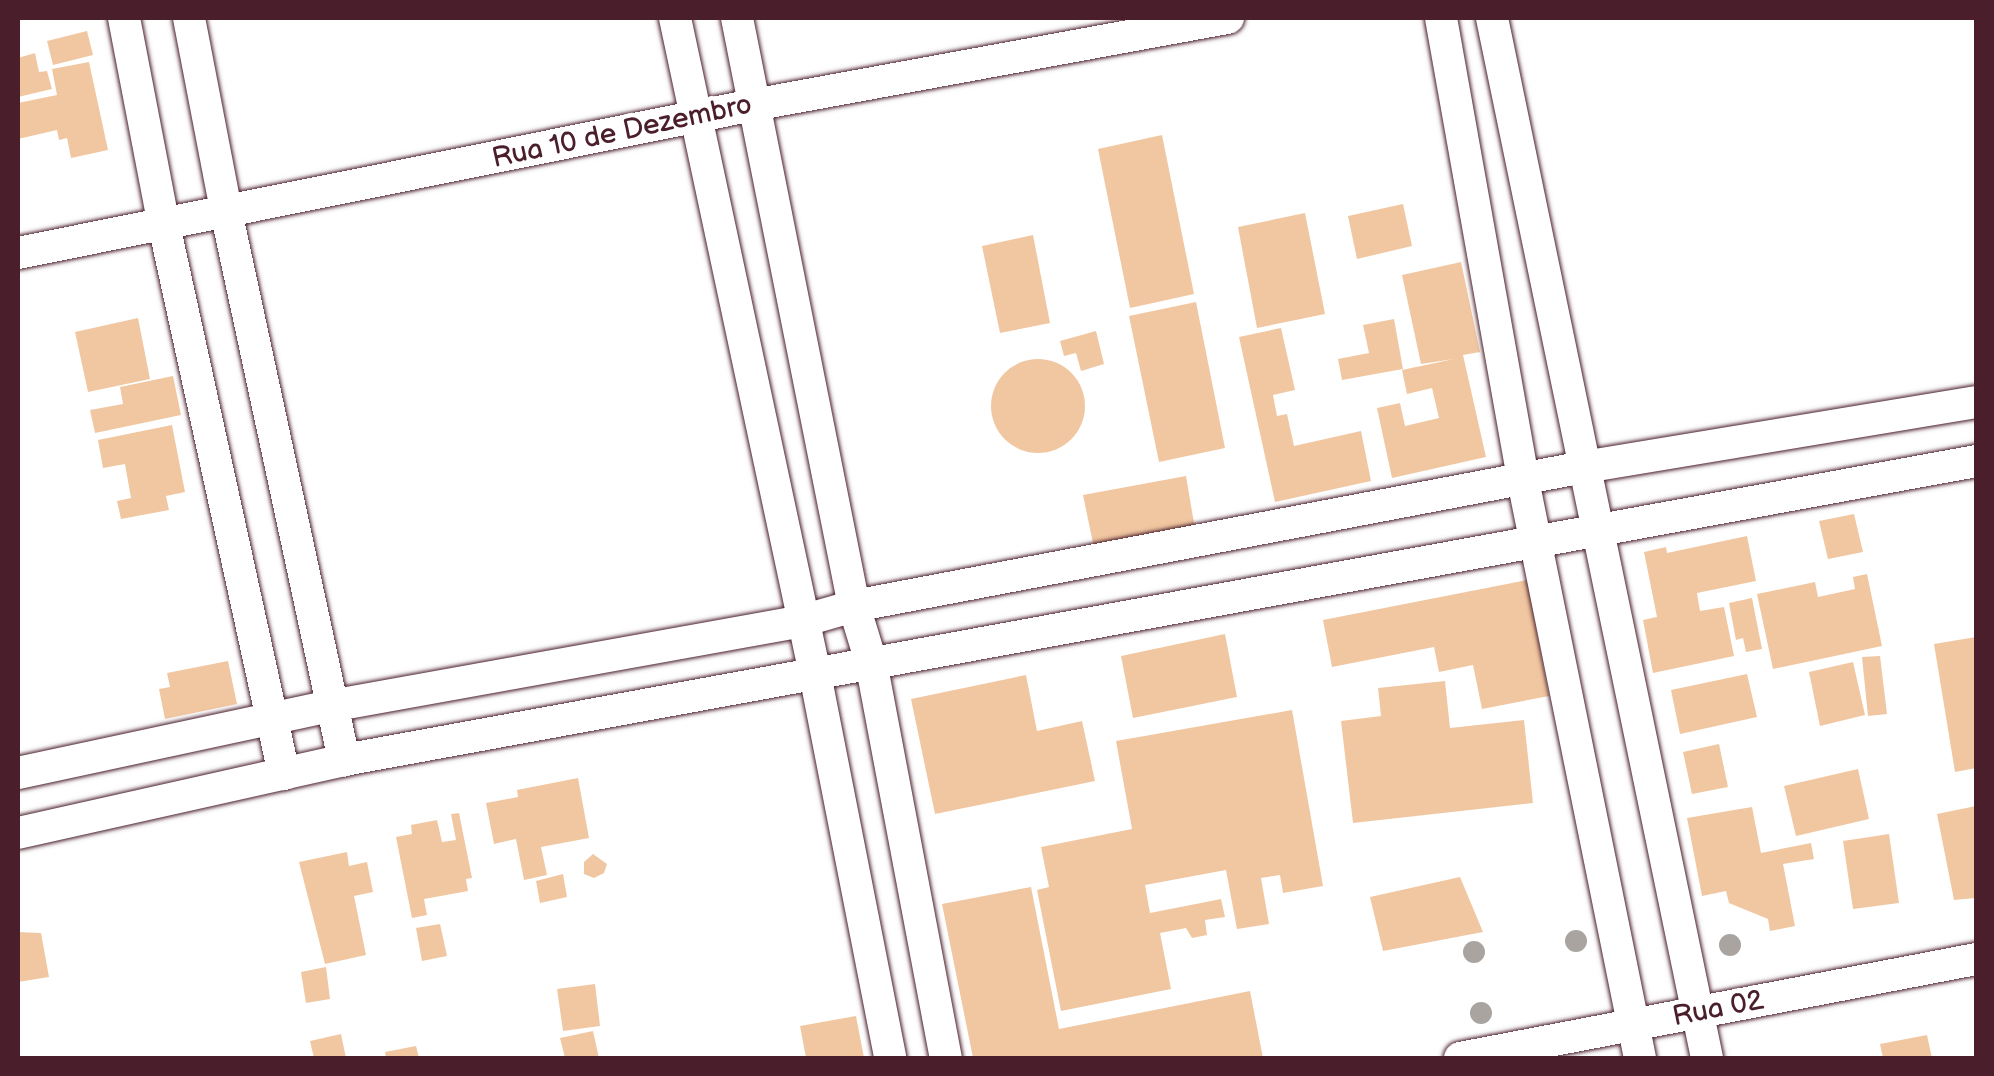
<!DOCTYPE html>
<html>
<head>
<meta charset="utf-8">
<style>
  body { margin:0 }
  #map { position:relative; width:1994px; height:1076px; overflow:hidden; background:#fff; font-family:"Balsamiq Sans",sans-serif }
  div>[style] { position:absolute }
  .building>* { inset:0; background:#f1c7a1 }
  .round { border-radius:50% }
  .roads { filter:drop-shadow(0 0 2px #4a1f2b) drop-shadow(0 0 2px #4a1f2b) }
  .street>* { height:32px; margin:-16px; padding:0 16px; transform-origin:16px; border-radius:16px; background:#fff }
  .trees>* { width:22px; height:22px; margin:-11px; border-radius:50%; background:#a9a4a0 }
  span { translate:-50% -50%; white-space:nowrap; text-align:center; line-height:1.15; -webkit-text-stroke:9px #fff; paint-order:stroke }
  .street-label { font-size:28px; color:#4a1f2b }
  .frame { position:absolute; inset:0; border:20px solid #4a1f2b; pointer-events:none }
</style>
</head>
<body>
<div id="map">
  <div class="building">
    <div style="clip-path:polygon(87px 31px,93px 55px,53px 65px,47px 41px)"></div>
    <div style="clip-path:polygon(35px 53px,39px 72px,47px 71px,52px 89px,18px 97px,18px 58px)"></div>
    <div style="clip-path:polygon(89px 62px,108px 150px,71px 158px,67px 138px,59px 140px,57px 130px,18px 139px,18px 103px,57px 95px,52px 69px)"></div>
    <div style="clip-path:polygon(1162px 135px,1194px 294px,1130px 308px,1098px 149px)"></div>
    <div style="clip-path:polygon(1403px 204px,1412px 246px,1357px 259px,1348px 216px)"></div>
    <div style="clip-path:polygon(1305px 213px,1325px 314px,1257px 328px,1238px 227px)"></div>
    <div style="clip-path:polygon(1033px 235px,1050px 323px,1000px 333px,982px 246px)"></div>
    <div style="clip-path:polygon(1461px 262px,1480px 352px,1463px 355px,1486px 457px,1392px 478px,1377px 408px,1400px 403px,1405px 426px,1439px 418px,1432px 388px,1407px 394px,1402px 370px,1454px 359px,1421px 364px,1402px 275px)"></div>
    <div style="clip-path:polygon(1196px 302px,1225px 448px,1159px 462px,1129px 316px)"></div>
    <div style="clip-path:polygon(138px 318px,150px 379px,88px 392px,75px 332px)"></div>
    <div style="clip-path:polygon(1394px 319px,1403px 369px,1342px 380px,1338px 359px,1369px 353px,1363px 325px)"></div>
    <div style="clip-path:polygon(1281px 328px,1295px 390px,1273px 395px,1277px 416px,1287px 414px,1294px 446px,1361px 431px,1371px 481px,1275px 502px,1239px 337px)"></div>
    <div style="clip-path:polygon(1096px 331px,1104px 364px,1081px 371px,1076px 353px,1064px 356px,1060px 341px)"></div>
    <div class="round" style="left:991px;top:359px;width:94px;height:94px"></div>
    <div style="clip-path:polygon(173px 376px,181px 415px,95px 433px,90px 410px,123px 404px,120px 387px)"></div>
    <div style="clip-path:polygon(172px 425px,185px 492px,166px 496px,169px 510px,121px 519px,117px 501px,131px 498px,125px 464px,103px 468px,98px 440px)"></div>
    <div style="clip-path:polygon(1186px 476px,1195px 529px,1094px 548px,1083px 495px)"></div>
    <div style="clip-path:polygon(1854px 514px,1863px 552px,1828px 559px,1819px 521px)"></div>
    <div style="clip-path:polygon(1747px 536px,1756px 581px,1697px 593px,1700px 611px,1724px 607px,1734px 656px,1653px 673px,1643px 620px,1657px 617px,1644px 552px,1666px 547px,1667px 553px)"></div>
    <div style="clip-path:polygon(1867px 574px,1882px 646px,1773px 669px,1757px 594px,1815px 582px,1818px 597px,1855px 589px,1853px 577px)"></div>
    <div style="clip-path:polygon(1527px 580px,1549px 696px,1482px 709px,1473px 665px,1439px 672px,1434px 647px,1332px 667px,1323px 620px)"></div>
    <div style="clip-path:polygon(1752px 598px,1762px 649px,1746px 652px,1743px 638px,1736px 640px,1729px 603px)"></div>
    <div style="clip-path:polygon(1225px 634px,1237px 697px,1133px 718px,1121px 656px)"></div>
    <div style="clip-path:polygon(1976px 637px,1976px 768px,1955px 772px,1934px 644px)"></div>
    <div style="clip-path:polygon(1880px 656px,1887px 714px,1868px 716px,1862px 657px)"></div>
    <div style="clip-path:polygon(228px 661px,237px 704px,165px 719px,159px 689px,170px 687px,167px 673px)"></div>
    <div style="clip-path:polygon(1853px 662px,1865px 715px,1820px 726px,1809px 672px)"></div>
    <div style="clip-path:polygon(1747px 674px,1757px 717px,1680px 734px,1671px 690px)"></div>
    <div style="clip-path:polygon(1026px 675px,1037px 731px,1082px 721px,1095px 781px,935px 814px,911px 699px)"></div>
    <div style="clip-path:polygon(1445px 681px,1450px 728px,1524px 720px,1533px 803px,1353px 823px,1341px 721px,1381px 716px,1378px 688px)"></div>
    <div style="clip-path:polygon(1292px 710px,1323px 886px,1283px 893px,1280px 875px,1261px 878px,1269px 924px,1237px 929px,1226px 870px,1145px 885px,1150px 913px,1221px 899px,1225px 917px,1205px 920px,1207px 935px,1192px 938px,1186px 928px,1160px 933px,1171px 989px,1061px 1011px,1037px 890px,1049px 887px,1041px 847px,1132px 829px,1116px 741px)"></div>
    <div style="clip-path:polygon(1719px 744px,1728px 787px,1692px 794px,1683px 752px)"></div>
    <div style="clip-path:polygon(1858px 769px,1869px 819px,1796px 836px,1784px 786px)"></div>
    <div style="clip-path:polygon(578px 778px,589px 838px,541px 847px,547px 875px,524px 880px,516px 839px,494px 844px,486px 803px,518px 797px,517px 790px)"></div>
    <div style="clip-path:polygon(1976px 806px,1976px 898px,1954px 900px,1937px 814px)"></div>
    <div style="clip-path:polygon(1752px 807px,1761px 853px,1811px 843px,1814px 859px,1783px 864px,1795px 926px,1770px 931px,1768px 919px,1729px 903px,1726px 891px,1702px 896px,1687px 818px)"></div>
    <div style="clip-path:polygon(459px 813px,472px 878px,466px 879px,468px 891px,424px 899px,427px 915px,412px 918px,396px 837px,412px 834px,411px 825px,437px 820px,442px 842px,456px 840px,451px 814px)"></div>
    <div style="clip-path:polygon(1889px 834px,1899px 903px,1853px 909px,1843px 841px)"></div>
    <div style="clip-path:polygon(347px 852px,349px 866px,367px 862px,373px 892px,354px 896px,366px 955px,325px 964px,299px 862px)"></div>
    <div style="clip-path:polygon(593px 854px,607px 864px,604px 873px,594px 878px,584px 874px,584px 862px)"></div>
    <div style="clip-path:polygon(563px 874px,567px 897px,540px 903px,536px 881px)"></div>
    <div style="clip-path:polygon(1460px 877px,1483px 932px,1383px 951px,1370px 897px)"></div>
    <div style="clip-path:polygon(1031px 887px,1059px 1029px,1250px 991px,1263px 1058px,973px 1058px,942px 904px)"></div>
    <div style="clip-path:polygon(440px 924px,447px 956px,422px 961px,416px 928px)"></div>
    <div style="clip-path:polygon(18px 932px,41px 933px,49px 977px,18px 982px)"></div>
    <div style="clip-path:polygon(326px 967px,330px 999px,306px 1003px,301px 972px)"></div>
    <div style="clip-path:polygon(595px 984px,600px 1026px,563px 1031px,557px 989px)"></div>
    <div style="clip-path:polygon(856px 1016px,864px 1058px,806px 1058px,800px 1026px)"></div>
    <div style="clip-path:polygon(593px 1031px,599px 1058px,565px 1058px,560px 1038px)"></div>
    <div style="clip-path:polygon(341px 1034px,346px 1058px,314px 1058px,310px 1041px)"></div>
    <div style="clip-path:polygon(1927px 1035px,1932px 1058px,1883px 1058px,1880px 1044px)"></div>
    <div style="clip-path:polygon(416px 1046px,419px 1058px,386px 1058px,385px 1052px)"></div>
  </div>
  <div class="roads">
    <div class="street">
      <div style="left:124px;top:18px;width:211px;rotate:79.1deg"></div>
      <div style="left:164px;top:225px;width:562px;rotate:77.67deg"></div>
      <div style="left:189px;top:18px;width:197px;rotate:79.1deg"></div>
      <div style="left:226px;top:211px;width:562px;rotate:77.87deg"></div>
      <div style="left:675px;top:18px;width:671px;rotate:77.95deg"></div>
      <div style="left:815px;top:674px;width:391px;rotate:78.9deg"></div>
      <div style="left:737px;top:18px;width:600px;rotate:78.75deg"></div>
      <div style="left:854px;top:606px;width:59px;rotate:73.1deg"></div>
      <div style="left:871px;top:662px;width:403px;rotate:79.3deg"></div>
      <div style="left:1441px;top:18px;width:469px;rotate:79.9deg"></div>
      <div style="left:1523px;top:480px;width:590px;rotate:78.56deg"></div>
      <div style="left:1492px;top:18px;width:1062px;rotate:78.32deg"></div>
      <div style="left:18px;top:253px;width:750px;rotate:-11.38deg"></div>
      <div style="left:753px;top:105px;width:483px;rotate:-10.4deg"></div>
      <div style="left:18px;top:773px;width:320px;rotate:-12.1deg"></div>
      <div style="left:331px;top:706px;width:479px;rotate:-10.2deg"></div>
      <div style="left:802px;top:621px;width:54px;rotate:-16.1deg"></div>
      <div style="left:854px;top:606px;width:743px;rotate:-10.78deg"></div>
      <div style="left:1584px;top:467px;width:397px;rotate:-9.4deg"></div>
      <div style="left:18px;top:833px;width:334px;rotate:-12.6deg"></div>
      <div style="left:344px;top:760px;width:1659px;rotate:-10.38deg"></div>
      <div style="left:1460px;top:1058px;width:525px;rotate:-10.86deg"></div>
    </div>
  </div>
  <div class="trees">
    <div style="left:1576px;top:941px"></div>
    <div style="left:1730px;top:945px"></div>
    <div style="left:1474px;top:952px"></div>
    <div style="left:1481px;top:1013px"></div>
  </div>
  <div class="street-label">
    <span style="left:622px;top:132px;rotate:-12deg">Rua 10 de Dezembro</span>
    <span style="left:1718px;top:1009px;rotate:-11deg">Rua 02</span>
  </div>
  <div class="frame"></div>
</div>
</body>
</html>
